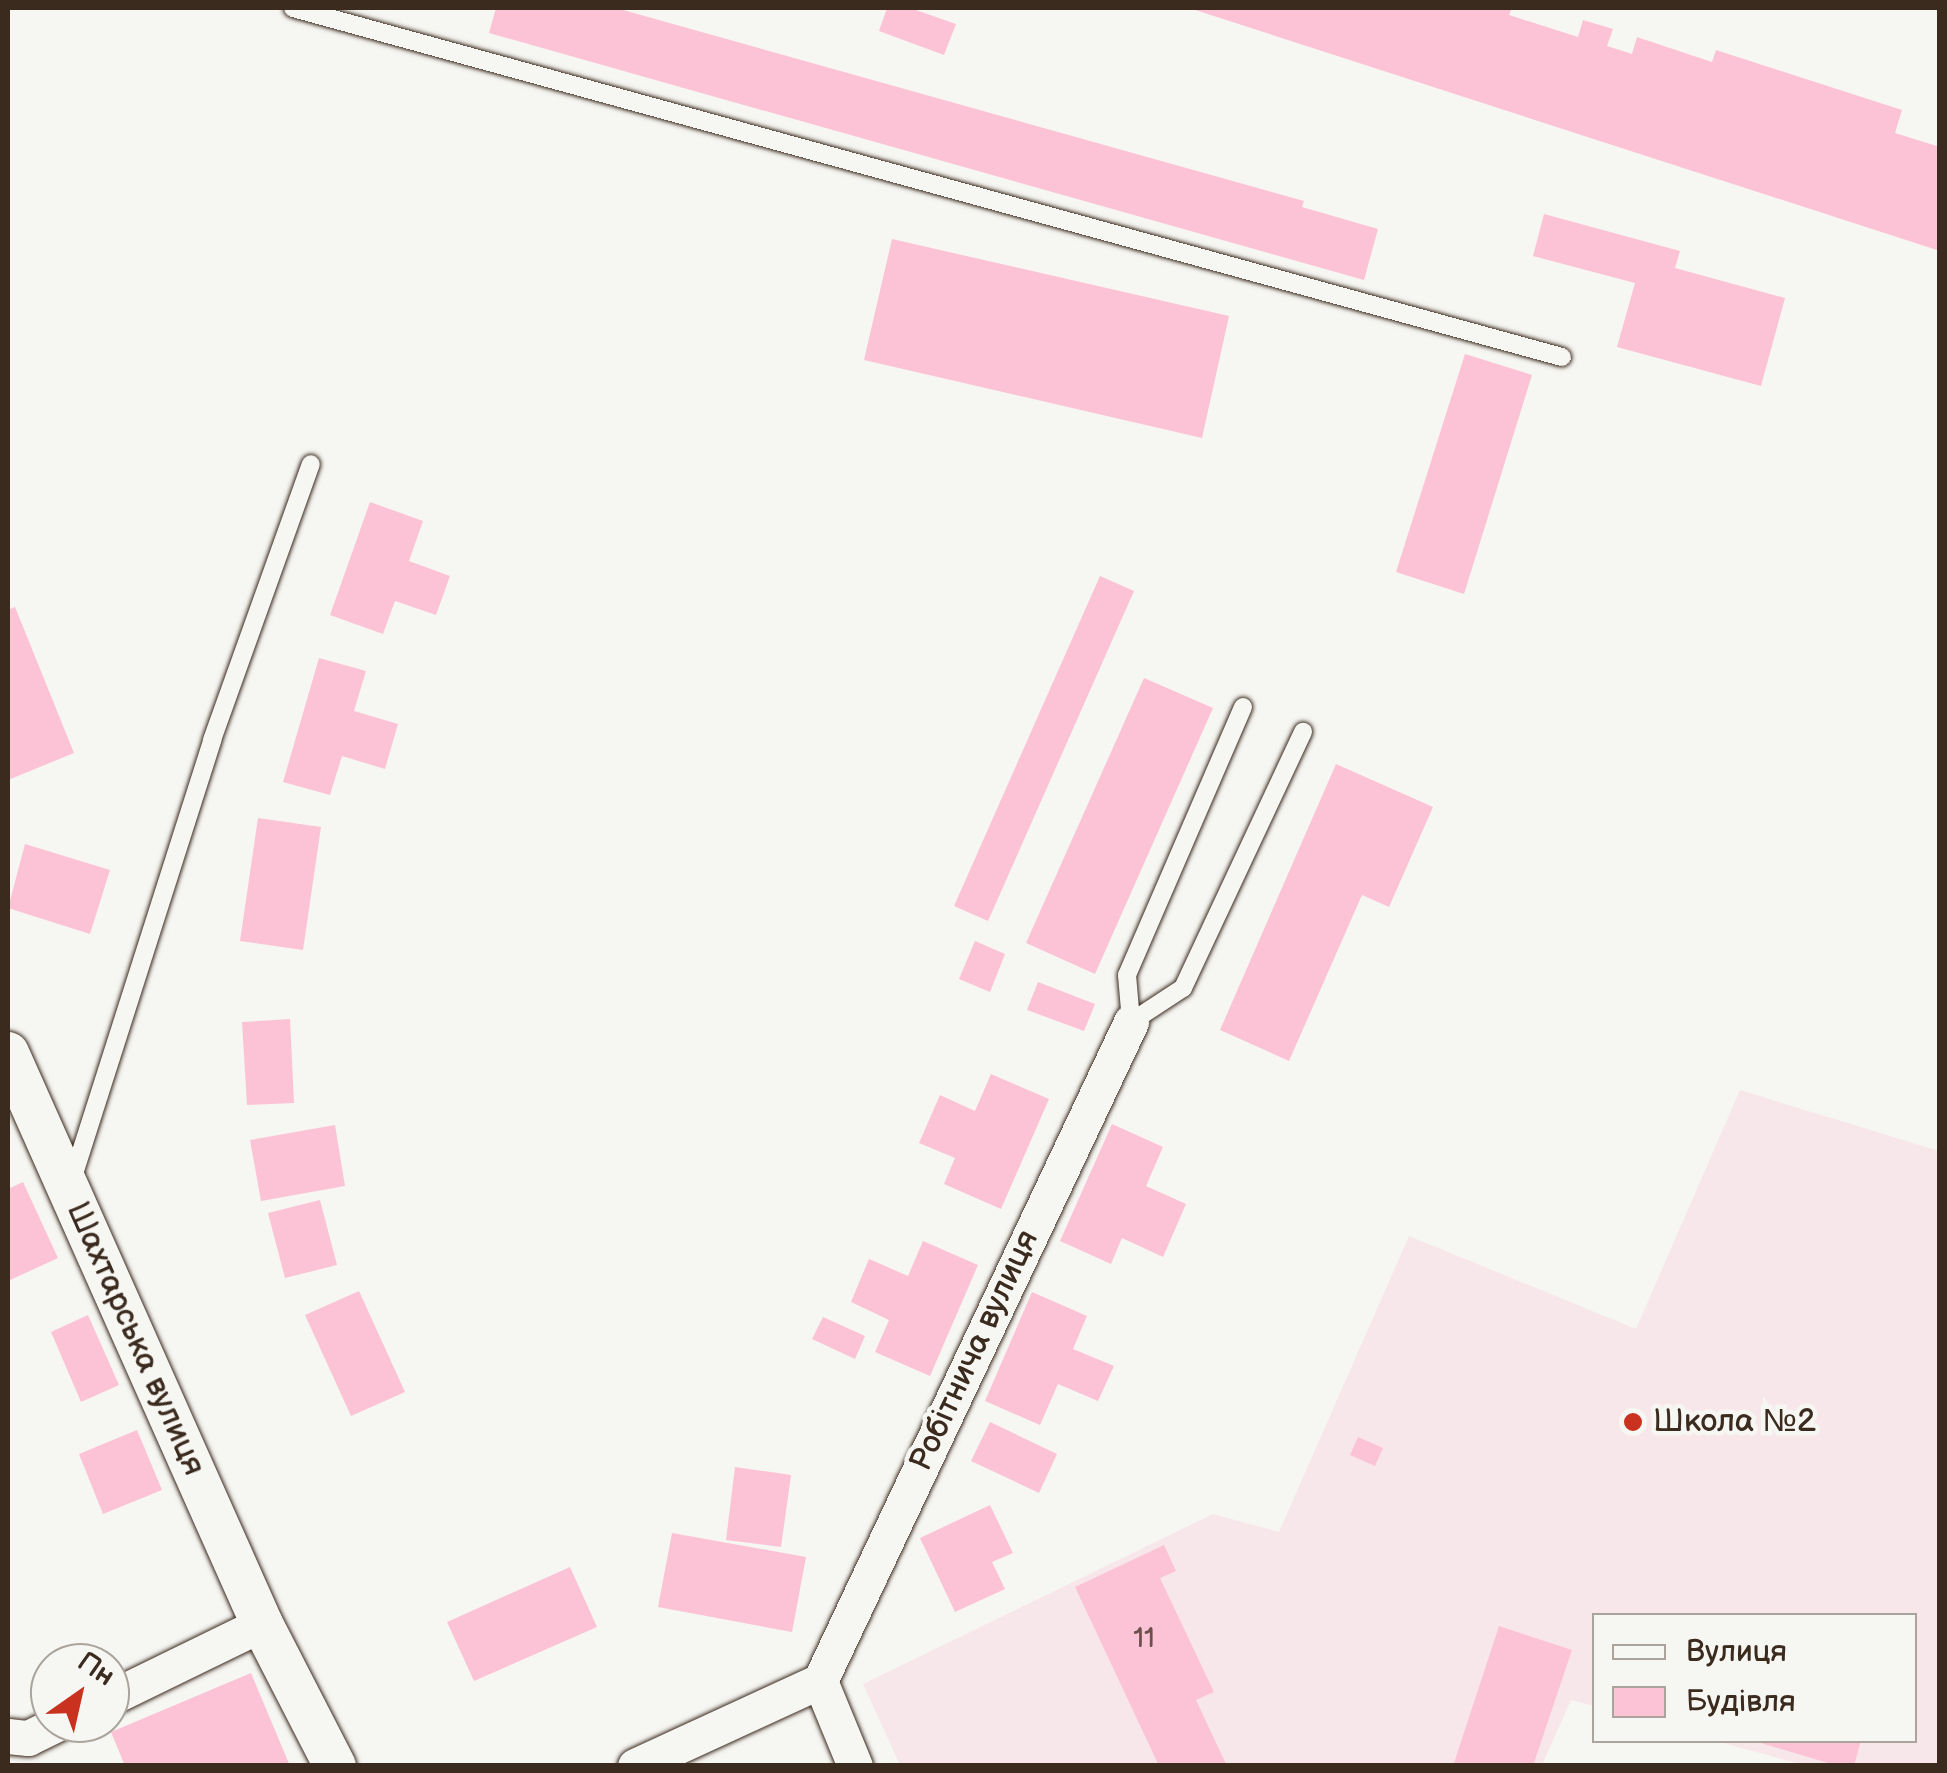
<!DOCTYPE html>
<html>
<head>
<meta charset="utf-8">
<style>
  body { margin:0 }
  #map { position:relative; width:1947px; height:1773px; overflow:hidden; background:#f6f6f2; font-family:"Balsamiq Sans",sans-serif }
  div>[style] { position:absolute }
  .built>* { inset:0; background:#f8e7ea }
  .building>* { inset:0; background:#fcc3d7 }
  .roads { filter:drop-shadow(0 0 2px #3b2a1e) drop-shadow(0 0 2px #3b2a1e) }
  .service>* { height:18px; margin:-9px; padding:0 9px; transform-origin:9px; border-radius:9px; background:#f6f6f2 }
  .minor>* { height:35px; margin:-17.5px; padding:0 17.5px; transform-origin:17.5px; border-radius:17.5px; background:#f6f6f2 }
  .tertiary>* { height:42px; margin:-21px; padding:0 21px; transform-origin:21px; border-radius:21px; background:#f6f6f2 }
  .dots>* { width:28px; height:28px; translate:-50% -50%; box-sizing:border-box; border:5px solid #f6f6f2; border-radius:50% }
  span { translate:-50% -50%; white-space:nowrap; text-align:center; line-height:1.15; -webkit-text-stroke:9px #f6f6f2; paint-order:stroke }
  .number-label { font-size:28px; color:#6b504c }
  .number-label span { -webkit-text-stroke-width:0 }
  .street-label { font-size:32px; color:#3b2a1e }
  .poi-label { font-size:32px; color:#3b2a1e }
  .left { translate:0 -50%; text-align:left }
  .frame { position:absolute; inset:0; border:10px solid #3b2a1e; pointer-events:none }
  .legend { position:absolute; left:1592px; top:1613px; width:325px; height:130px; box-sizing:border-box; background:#f6f6f2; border:2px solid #aba49d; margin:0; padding:12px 18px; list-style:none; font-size:30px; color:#3b2a1e }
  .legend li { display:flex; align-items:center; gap:20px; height:50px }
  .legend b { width:50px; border:2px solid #aba49d }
  .north { position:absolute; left:30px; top:1643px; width:100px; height:100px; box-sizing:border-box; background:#f6f6f2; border:2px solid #aba49d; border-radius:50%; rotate:34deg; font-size:28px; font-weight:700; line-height:40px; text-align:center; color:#3b2a1e }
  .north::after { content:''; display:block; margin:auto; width:35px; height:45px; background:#c8321e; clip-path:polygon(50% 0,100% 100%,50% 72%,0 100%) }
</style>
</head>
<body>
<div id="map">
  <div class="built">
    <div style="clip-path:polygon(1740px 1090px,1939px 1151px,1939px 1765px,1804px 1765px,1716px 1741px,1914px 1740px,1914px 1616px,1594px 1616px,1594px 1706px,1571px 1700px,1542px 1765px,900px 1765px,863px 1684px,1213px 1514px,1279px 1532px,1409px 1236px,1636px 1329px)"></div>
  </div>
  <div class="building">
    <div style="clip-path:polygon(496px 8px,616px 8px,1304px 201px,1302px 207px,1378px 229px,1364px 280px,489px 33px)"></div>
    <div style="clip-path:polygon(887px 8px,910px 8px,956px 24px,944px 55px,879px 31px)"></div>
    <div style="clip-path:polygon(1189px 8px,1512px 8px,1509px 15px,1578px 37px,1583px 20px,1613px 29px,1607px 46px,1632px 54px,1637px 37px,1712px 62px,1716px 50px,1902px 110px,1895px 133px,1940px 147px,1940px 251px)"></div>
    <div style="clip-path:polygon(1544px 214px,1680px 251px,1675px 268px,1785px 298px,1761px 386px,1617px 347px,1635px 283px,1533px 256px)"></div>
    <div style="clip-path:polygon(892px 239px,1229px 316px,1202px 438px,864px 360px)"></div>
    <div style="clip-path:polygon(1465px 354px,1532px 375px,1464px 594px,1396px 572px)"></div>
    <div style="clip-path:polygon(370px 502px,423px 521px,409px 561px,450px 576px,436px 615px,395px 601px,383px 634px,330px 615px)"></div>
    <div style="clip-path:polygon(1100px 576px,1134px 591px,988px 921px,954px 906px)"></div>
    <div style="clip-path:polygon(15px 607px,74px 753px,8px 780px,8px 610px)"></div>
    <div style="clip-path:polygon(319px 658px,366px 671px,354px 711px,398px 724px,385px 769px,342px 756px,330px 795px,283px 782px)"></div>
    <div style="clip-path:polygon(1144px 678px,1213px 708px,1095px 974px,1026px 943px)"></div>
    <div style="clip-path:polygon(1336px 764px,1433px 807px,1389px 907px,1362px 895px,1289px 1061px,1220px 1030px)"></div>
    <div style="clip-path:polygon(258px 818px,321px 827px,303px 950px,240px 941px)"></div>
    <div style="clip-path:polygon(25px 844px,110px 870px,90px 934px,8px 908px)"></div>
    <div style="clip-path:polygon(975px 941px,1005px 954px,990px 992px,959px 979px)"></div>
    <div style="clip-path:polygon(1038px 982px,1095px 1004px,1084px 1031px,1027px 1010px)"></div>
    <div style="clip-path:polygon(290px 1019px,294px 1103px,247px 1105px,242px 1022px)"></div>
    <div style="clip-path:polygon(991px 1074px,1049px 1099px,1001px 1209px,944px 1184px,955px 1158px,919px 1143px,940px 1095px,975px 1111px)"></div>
    <div style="clip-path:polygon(1112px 1124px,1163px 1147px,1146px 1186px,1186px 1204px,1163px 1257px,1122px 1238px,1111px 1264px,1060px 1241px)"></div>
    <div style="clip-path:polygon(335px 1125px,345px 1186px,261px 1201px,250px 1140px)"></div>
    <div style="clip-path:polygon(23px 1182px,58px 1258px,8px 1281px,8px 1189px)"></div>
    <div style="clip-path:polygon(320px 1200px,337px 1265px,285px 1278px,268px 1213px)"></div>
    <div style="clip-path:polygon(923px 1241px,978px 1265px,930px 1376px,875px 1352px,889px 1320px,851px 1302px,869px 1259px,908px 1276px)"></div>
    <div style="clip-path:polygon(359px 1291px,405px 1392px,351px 1416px,305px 1315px)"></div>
    <div style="clip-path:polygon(1032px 1292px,1087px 1316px,1073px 1349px,1114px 1366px,1098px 1401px,1058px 1384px,1040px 1425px,985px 1401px)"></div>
    <div style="clip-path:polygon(88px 1315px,119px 1385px,81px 1402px,51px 1332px)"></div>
    <div style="clip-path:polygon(823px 1317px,865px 1336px,855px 1359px,812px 1339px)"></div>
    <div style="clip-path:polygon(990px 1422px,1057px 1454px,1039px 1493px,971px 1461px)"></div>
    <div style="clip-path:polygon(137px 1430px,162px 1490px,103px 1514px,79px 1454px)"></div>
    <div style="clip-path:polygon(1358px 1437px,1383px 1448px,1375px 1466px,1350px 1455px)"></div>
    <div style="clip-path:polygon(735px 1467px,791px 1475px,781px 1547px,726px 1540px)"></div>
    <div style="clip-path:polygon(990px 1505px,1013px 1553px,992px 1562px,1005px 1589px,955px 1612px,920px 1538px)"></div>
    <div style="clip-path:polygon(672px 1533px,806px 1557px,792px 1632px,658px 1607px)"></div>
    <div style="clip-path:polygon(1164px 1545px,1176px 1571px,1160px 1578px,1214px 1692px,1196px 1700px,1227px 1766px,1159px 1766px,1075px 1587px)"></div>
    <div style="clip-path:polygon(570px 1567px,597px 1627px,474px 1681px,447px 1622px)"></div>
    <div style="clip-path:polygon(1499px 1626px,1572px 1650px,1533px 1766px,1453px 1766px)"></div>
    <div style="clip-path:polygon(251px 1673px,290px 1766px,125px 1766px,111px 1732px)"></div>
    <div style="clip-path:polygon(1751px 1740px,1861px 1740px,1854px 1766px,1838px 1766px)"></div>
  </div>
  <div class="roads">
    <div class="service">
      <div style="left:293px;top:8px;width:1316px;rotate:15.38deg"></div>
      <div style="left:1243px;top:707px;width:292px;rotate:113.4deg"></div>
      <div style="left:1127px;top:975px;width:47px;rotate:85.1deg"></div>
      <div style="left:1131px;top:1022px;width:62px;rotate:-33.2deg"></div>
      <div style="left:1183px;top:988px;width:283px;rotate:-64.9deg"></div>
      <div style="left:72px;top:1180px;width:462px;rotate:-72.3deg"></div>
      <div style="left:212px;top:740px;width:293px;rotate:-70.3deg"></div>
    </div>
    <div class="minor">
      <div style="left:820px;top:1681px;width:729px;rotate:-64.74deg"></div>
      <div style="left:110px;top:1698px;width:169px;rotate:-26deg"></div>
      <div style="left:8px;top:1736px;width:20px;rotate:6deg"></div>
      <div style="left:28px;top:1738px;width:34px;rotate:-26deg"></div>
      <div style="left:635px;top:1766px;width:204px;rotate:-24.7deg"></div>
      <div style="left:820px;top:1681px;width:92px;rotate:67.6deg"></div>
    </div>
    <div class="tertiary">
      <div style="left:8px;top:1053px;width:625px;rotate:66.02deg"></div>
      <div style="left:262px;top:1624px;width:160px;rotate:62.8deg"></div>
    </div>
  </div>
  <div class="dots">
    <div style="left:1633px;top:1422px;background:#c8321e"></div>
  </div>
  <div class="number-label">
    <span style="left:1144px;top:1639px">11</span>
  </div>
  <div class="street-label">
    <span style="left:135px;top:1339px;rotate:66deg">Шахтарська вулиця</span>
    <span style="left:975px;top:1351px;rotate:-65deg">Робітнича вулиця</span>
  </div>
  <div class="poi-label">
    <span class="left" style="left:1653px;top:1422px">Школа №2</span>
  </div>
  <div class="frame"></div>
  <ul class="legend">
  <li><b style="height:12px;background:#f6f6f2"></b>Вулиця</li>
  <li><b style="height:28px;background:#fcc3d7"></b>Будівля</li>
  </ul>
  <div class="north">Пн</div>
</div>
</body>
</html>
